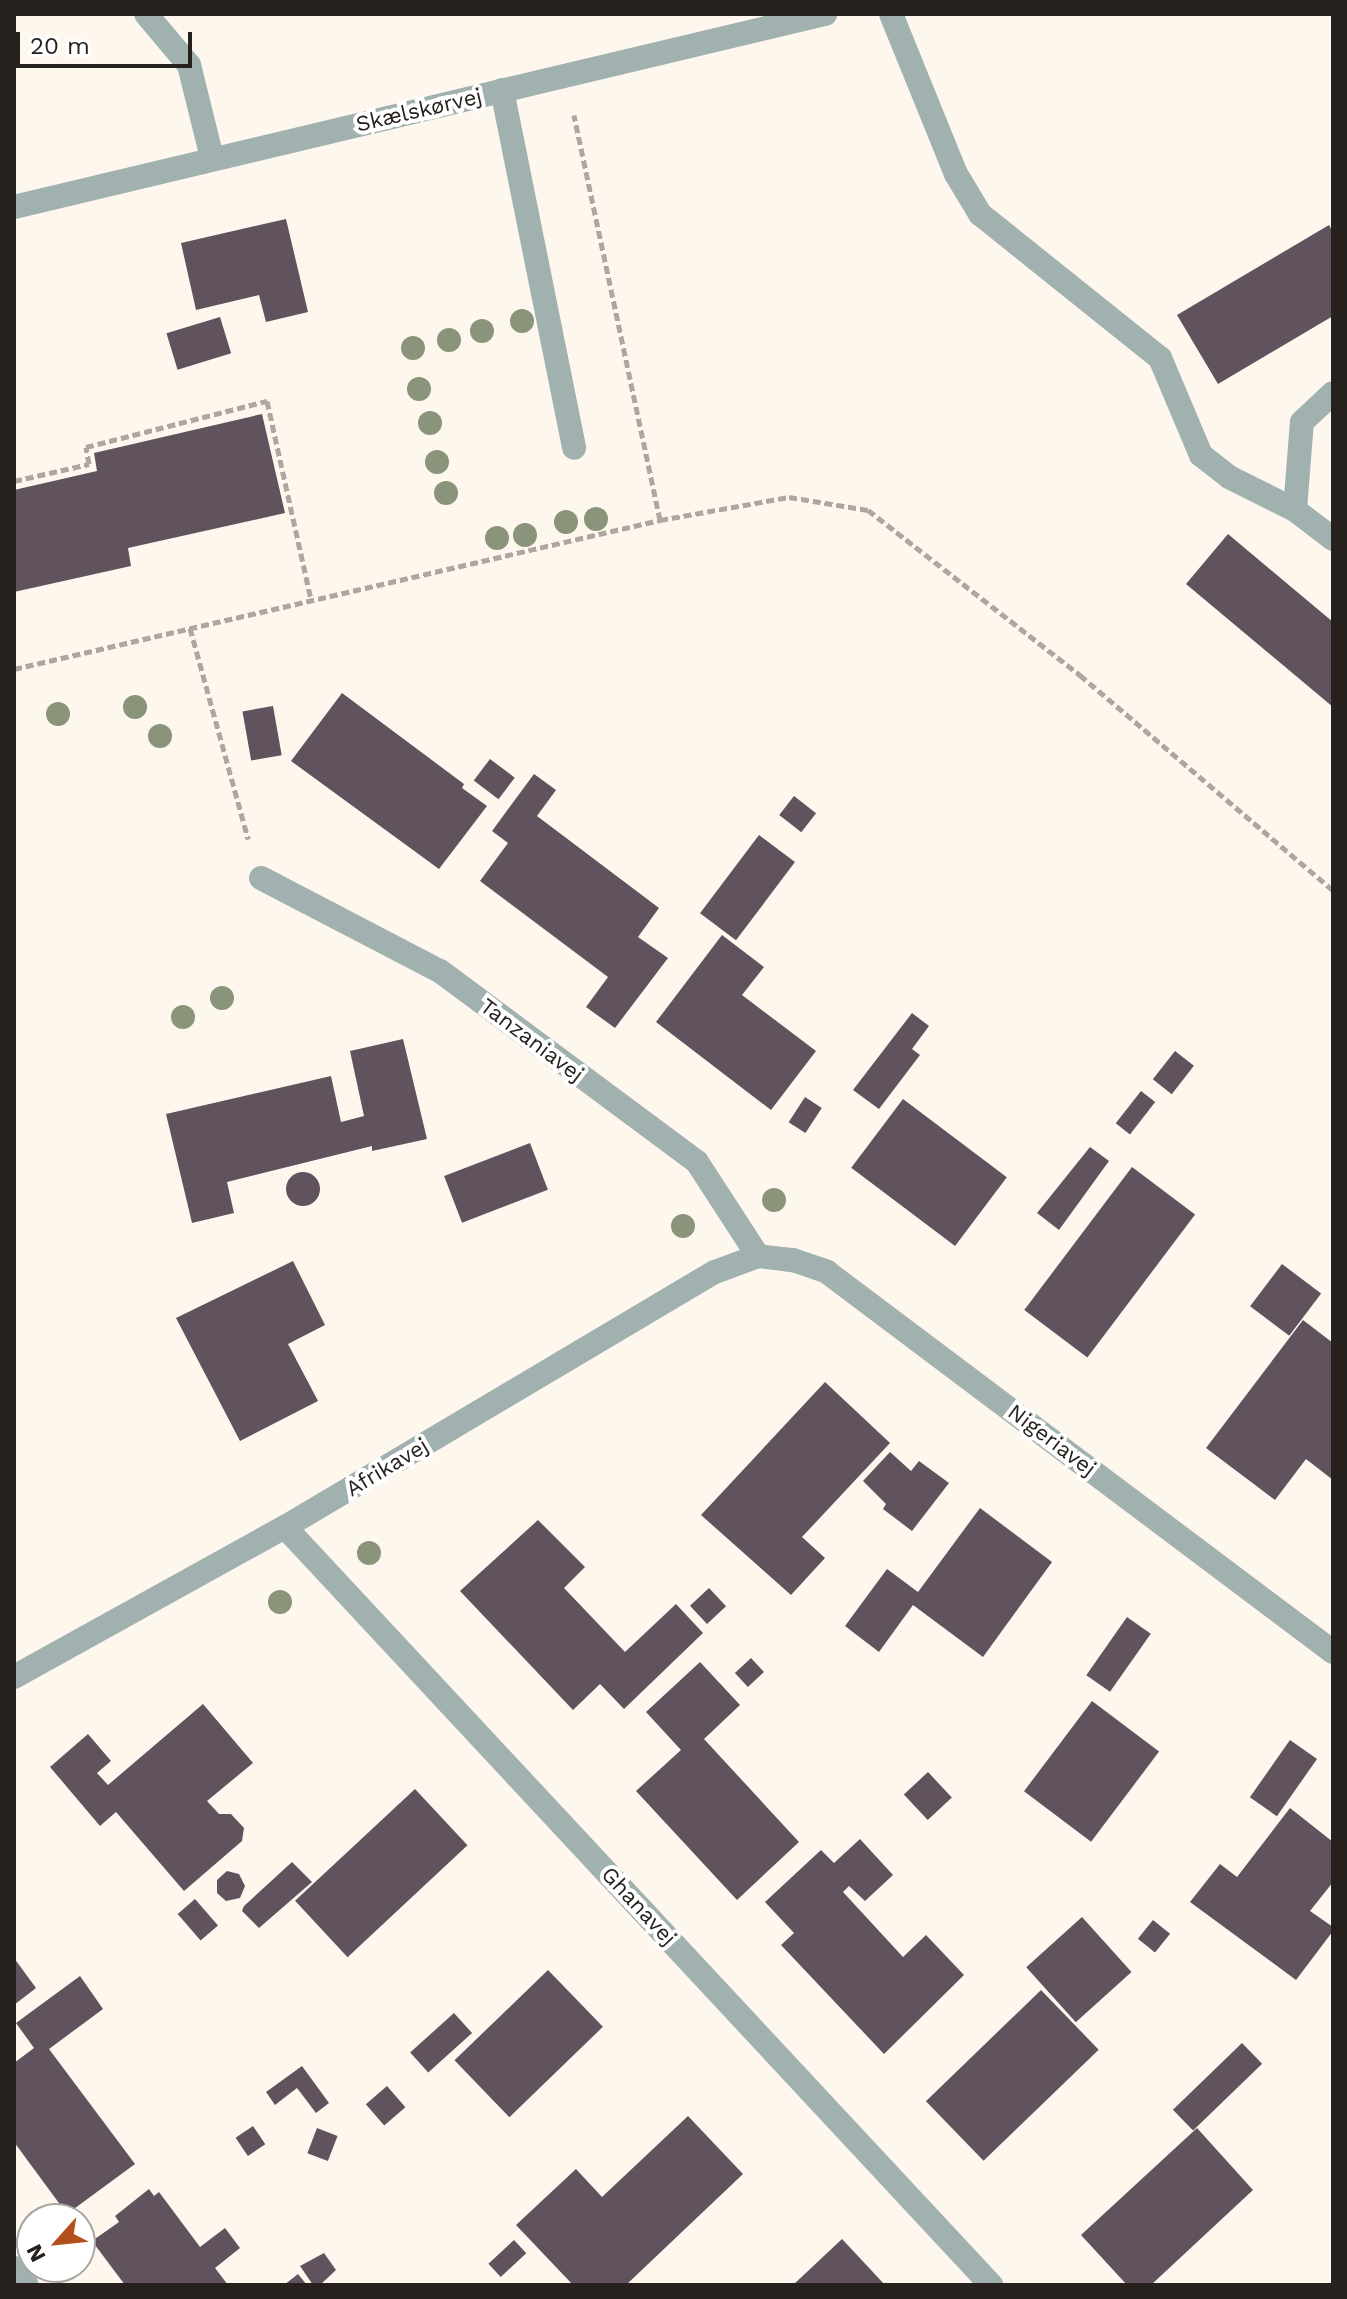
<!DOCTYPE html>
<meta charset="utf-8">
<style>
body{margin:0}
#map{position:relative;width:1347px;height:2299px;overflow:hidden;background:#fef7ee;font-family:"Work Sans",sans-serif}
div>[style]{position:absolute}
.building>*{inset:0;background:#60535e;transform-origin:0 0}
.round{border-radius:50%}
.path>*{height:5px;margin-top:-2.5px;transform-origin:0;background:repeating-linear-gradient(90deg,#ada79f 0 8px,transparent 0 12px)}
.minor>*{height:24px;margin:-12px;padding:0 12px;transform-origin:12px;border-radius:12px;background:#a1b1af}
.trees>*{width:24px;height:24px;margin:-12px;border-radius:50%;background:#8a947a}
span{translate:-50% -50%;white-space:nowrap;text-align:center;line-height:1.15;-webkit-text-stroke:8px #fff;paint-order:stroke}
.street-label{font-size:22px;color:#26211c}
.frame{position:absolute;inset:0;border:16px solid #26211c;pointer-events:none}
.north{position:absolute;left:16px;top:2203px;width:80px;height:80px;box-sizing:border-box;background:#fff;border:2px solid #a8a6a4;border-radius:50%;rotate:243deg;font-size:22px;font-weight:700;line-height:32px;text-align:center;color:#26211c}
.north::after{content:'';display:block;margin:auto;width:28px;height:36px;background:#b4501c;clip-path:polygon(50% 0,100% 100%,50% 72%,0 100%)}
.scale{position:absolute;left:16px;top:32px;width:176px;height:36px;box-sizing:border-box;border:4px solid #26211c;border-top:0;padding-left:10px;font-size:24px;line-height:28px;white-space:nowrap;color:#26211c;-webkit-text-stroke:6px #fff;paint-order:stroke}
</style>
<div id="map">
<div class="building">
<div style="clip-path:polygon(286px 219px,308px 312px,266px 322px,259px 295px,196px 310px,181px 243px)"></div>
<div style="clip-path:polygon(1329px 225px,1333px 232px,1333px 316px,1218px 384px,1177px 315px)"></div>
<div style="left:220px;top:317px;width:38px;height:56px;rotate:73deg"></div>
<div style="clip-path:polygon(262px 414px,285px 513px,128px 548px,131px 566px,14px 592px,14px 490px,97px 471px,94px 453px)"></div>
<div style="clip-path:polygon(1228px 534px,1333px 622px,1333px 707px,1186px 584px)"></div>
<div style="clip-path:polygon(342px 693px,464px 784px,462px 788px,487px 806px,439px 869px,291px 761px)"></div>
<div style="left:273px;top:706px;width:50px;height:31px;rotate:80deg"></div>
<div style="left:490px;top:759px;width:31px;height:27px;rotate:37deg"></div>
<div style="clip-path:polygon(534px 774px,556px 790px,537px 816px,659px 908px,638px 937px,668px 958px,615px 1028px,586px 1007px,608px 977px,480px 881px,508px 843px,492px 831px)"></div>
<div style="left:794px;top:796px;width:28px;height:24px;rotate:38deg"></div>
<div style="left:759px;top:835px;width:45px;height:98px;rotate:37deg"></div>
<div style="clip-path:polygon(722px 935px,764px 967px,742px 995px,816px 1051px,771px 1110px,656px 1022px)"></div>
<div style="clip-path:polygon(912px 1013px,929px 1026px,912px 1049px,920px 1055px,879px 1109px,853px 1090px)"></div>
<div style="clip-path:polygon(403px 1039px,427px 1139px,372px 1151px,372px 1146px,227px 1182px,234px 1213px,192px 1223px,166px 1114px,331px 1076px,341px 1122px,364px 1116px,350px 1051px)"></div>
<div style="left:1175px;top:1051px;width:24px;height:36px;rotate:38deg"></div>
<div style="left:1141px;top:1091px;width:18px;height:41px;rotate:38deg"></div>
<div style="left:805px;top:1097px;width:20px;height:30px;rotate:33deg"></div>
<div style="left:903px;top:1099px;width:130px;height:86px;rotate:37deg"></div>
<div style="left:530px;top:1143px;width:50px;height:92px;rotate:69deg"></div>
<div style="clip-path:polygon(1090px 1147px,1109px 1161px,1059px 1230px,1037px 1213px)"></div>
<div style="left:1132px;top:1167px;width:79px;height:179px;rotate:37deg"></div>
<div class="round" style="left:286px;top:1172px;width:34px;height:34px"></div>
<div style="clip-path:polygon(293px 1261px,325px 1325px,288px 1344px,318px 1401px,240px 1441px,176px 1318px)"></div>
<div style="left:1282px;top:1264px;width:49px;height:53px;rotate:37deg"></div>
<div style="clip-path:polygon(1303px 1320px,1333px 1343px,1333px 1480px,1306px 1459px,1275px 1500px,1206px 1448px)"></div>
<div style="clip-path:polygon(825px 1382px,890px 1443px,802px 1537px,825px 1558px,791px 1595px,701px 1515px)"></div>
<div style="clip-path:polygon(890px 1452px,911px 1471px,919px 1461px,949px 1483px,912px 1531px,883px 1509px,886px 1504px,863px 1481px)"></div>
<div style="clip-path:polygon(980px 1508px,1052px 1562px,983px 1657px,913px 1605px,879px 1652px,845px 1626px,887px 1569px,918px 1592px)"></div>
<div style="clip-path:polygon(538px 1520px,585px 1567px,564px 1588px,625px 1652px,676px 1604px,703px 1633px,624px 1709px,600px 1684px,573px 1710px,460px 1591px)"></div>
<div style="left:709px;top:1588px;width:25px;height:26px;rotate:47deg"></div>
<div style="left:1127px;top:1617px;width:29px;height:71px;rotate:35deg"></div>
<div style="left:751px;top:1658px;width:19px;height:22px;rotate:47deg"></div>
<div style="clip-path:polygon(700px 1662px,740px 1705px,704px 1739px,799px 1842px,737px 1900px,636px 1791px,681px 1750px,646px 1712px)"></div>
<div style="left:1092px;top:1701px;width:84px;height:113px;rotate:37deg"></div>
<div style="clip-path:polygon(203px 1704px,253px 1763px,207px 1801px,219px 1814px,231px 1814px,244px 1828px,242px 1841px,184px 1891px,116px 1812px,100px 1826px,50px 1767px,88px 1734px,111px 1761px,97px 1773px,108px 1785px)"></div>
<div style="left:1290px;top:1740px;width:33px;height:70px;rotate:35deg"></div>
<div style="left:928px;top:1772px;width:35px;height:33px;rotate:47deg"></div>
<div style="left:415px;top:1789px;width:77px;height:164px;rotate:47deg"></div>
<div style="clip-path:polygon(1290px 1808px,1333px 1842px,1333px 1882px,1310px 1911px,1333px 1927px,1333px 1931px,1296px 1980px,1190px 1902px,1220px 1864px,1237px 1877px)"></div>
<div style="clip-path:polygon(860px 1839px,893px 1875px,865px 1901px,849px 1886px,843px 1892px,903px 1957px,926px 1935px,964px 1975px,884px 2054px,781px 1945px,794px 1933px,765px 1902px,821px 1850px,834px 1863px)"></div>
<div style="clip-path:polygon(292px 1862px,312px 1882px,259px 1928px,242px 1911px,244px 1906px)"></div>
<div style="clip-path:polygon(227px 1871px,239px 1874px,245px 1886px,240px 1898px,226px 1901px,217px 1893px,217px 1880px)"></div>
<div style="left:195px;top:1899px;width:35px;height:23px;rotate:49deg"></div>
<div style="left:1082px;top:1917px;width:74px;height:75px;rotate:48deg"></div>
<div style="left:1153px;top:1920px;width:22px;height:24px;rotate:39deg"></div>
<div style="clip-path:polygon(14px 1958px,36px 1988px,14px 2005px)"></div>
<div style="left:548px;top:1970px;width:79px;height:130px;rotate:46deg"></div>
<div style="clip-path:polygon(80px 1976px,103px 2009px,49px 2049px,135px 2164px,67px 2214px,14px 2142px,14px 2063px,34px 2048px,16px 2023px)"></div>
<div style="left:1041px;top:1990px;width:83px;height:160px;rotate:46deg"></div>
<div style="left:454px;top:2013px;width:27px;height:59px;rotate:48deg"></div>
<div style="left:1242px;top:2043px;width:29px;height:96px;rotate:46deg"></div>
<div style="clip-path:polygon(302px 2066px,329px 2103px,316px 2113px,297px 2088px,275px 2105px,266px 2092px)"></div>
<div style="left:387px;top:2086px;width:28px;height:28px;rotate:49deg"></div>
<div style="clip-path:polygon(688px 2116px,743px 2174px,626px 2285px,573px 2285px,516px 2225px,576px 2169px,602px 2197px)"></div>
<div style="left:253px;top:2126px;width:22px;height:21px;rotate:56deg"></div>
<div style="left:317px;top:2128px;width:22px;height:27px;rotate:21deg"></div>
<div style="clip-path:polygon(1197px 2128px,1253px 2190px,1151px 2285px,1127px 2285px,1081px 2235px)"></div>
<div style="clip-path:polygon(149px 2189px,154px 2196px,159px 2192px,200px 2247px,225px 2228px,240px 2248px,215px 2268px,228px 2285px,125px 2285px,92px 2241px,119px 2222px,115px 2216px)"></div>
<div style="clip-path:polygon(842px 2239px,885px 2285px,793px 2285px)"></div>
<div style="left:514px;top:2240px;width:18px;height:35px;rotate:47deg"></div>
<div style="clip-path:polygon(324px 2253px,336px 2270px,320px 2285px,313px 2285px,300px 2266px)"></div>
<div style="clip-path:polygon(298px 2274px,307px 2285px,284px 2285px)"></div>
</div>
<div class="path">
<div style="left:14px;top:481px;width:77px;rotate:-12.8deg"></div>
<div style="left:89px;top:464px;width:17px;rotate:-100deg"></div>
<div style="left:86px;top:447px;width:187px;rotate:-14.3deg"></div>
<div style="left:267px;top:401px;width:204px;rotate:77.5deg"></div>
<div style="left:660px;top:520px;width:131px;rotate:-10.1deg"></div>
<div style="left:789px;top:497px;width:80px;rotate:9.3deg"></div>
<div style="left:868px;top:510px;width:269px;rotate:37.9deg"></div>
<div style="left:1080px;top:675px;width:332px;rotate:40.4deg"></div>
<div style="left:190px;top:628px;width:219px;rotate:74.6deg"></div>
<div style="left:14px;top:669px;width:663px;rotate:-12.99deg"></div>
<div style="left:660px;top:520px;width:414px;rotate:-102deg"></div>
</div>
<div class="minor">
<div style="left:146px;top:14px;width:67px;rotate:49.9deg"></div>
<div style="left:189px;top:65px;width:96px;rotate:76.1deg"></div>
<div style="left:891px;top:14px;width:173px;rotate:67.9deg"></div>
<div style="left:956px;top:174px;width:47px;rotate:59deg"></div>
<div style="left:980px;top:214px;width:231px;rotate:38.7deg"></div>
<div style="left:1160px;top:358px;width:105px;rotate:67.1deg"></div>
<div style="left:1201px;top:455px;width:36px;rotate:38deg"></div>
<div style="left:1229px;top:477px;width:74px;rotate:26.6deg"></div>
<div style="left:1295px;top:510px;width:48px;rotate:37.3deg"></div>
<div style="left:502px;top:90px;width:365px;rotate:78.6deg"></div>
<div style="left:14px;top:207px;width:834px;rotate:-13.39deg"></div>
<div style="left:1295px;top:510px;width:88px;rotate:-85.5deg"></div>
<div style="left:1302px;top:422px;width:42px;rotate:-43.1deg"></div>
<div style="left:261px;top:878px;width:202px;rotate:27.5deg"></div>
<div style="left:440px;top:971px;width:320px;rotate:36.6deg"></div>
<div style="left:697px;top:1162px;width:112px;rotate:57deg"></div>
<div style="left:285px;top:1527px;width:1036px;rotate:47.03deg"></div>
<div style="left:14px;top:1677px;width:310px;rotate:-29deg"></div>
<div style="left:285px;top:1527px;width:500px;rotate:-30.7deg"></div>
<div style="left:715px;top:1272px;width:46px;rotate:-20.4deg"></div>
<div style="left:758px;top:1256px;width:35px;rotate:7deg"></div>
<div style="left:793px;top:1260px;width:36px;rotate:19deg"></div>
<div style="left:827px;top:1272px;width:633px;rotate:36.91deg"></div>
<div style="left:14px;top:2268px;width:21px;rotate:53deg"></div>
</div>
<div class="trees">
<div style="left:522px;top:321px"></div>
<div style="left:482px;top:331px"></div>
<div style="left:449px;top:340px"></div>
<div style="left:413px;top:348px"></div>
<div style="left:419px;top:389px"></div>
<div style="left:430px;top:423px"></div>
<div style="left:437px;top:462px"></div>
<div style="left:446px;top:493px"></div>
<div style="left:596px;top:519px"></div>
<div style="left:566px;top:522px"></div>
<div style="left:525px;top:535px"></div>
<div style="left:497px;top:538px"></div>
<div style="left:135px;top:707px"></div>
<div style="left:58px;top:714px"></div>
<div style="left:160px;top:736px"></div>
<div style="left:222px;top:998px"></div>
<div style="left:183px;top:1017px"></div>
<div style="left:774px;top:1200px"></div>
<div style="left:683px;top:1226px"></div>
<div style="left:369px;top:1553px"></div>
<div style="left:280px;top:1602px"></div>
</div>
<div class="street-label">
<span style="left:419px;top:110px;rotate:-13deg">Skælskørvej</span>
<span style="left:532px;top:1040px;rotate:37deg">Tanzaniavej</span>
<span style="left:1052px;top:1440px;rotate:37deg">Nigeriavej</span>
<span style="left:387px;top:1467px;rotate:-31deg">Afrikavej</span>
<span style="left:639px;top:1906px;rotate:47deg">Ghanavej</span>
</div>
<div class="frame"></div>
<div class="north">N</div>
<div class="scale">20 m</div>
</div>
